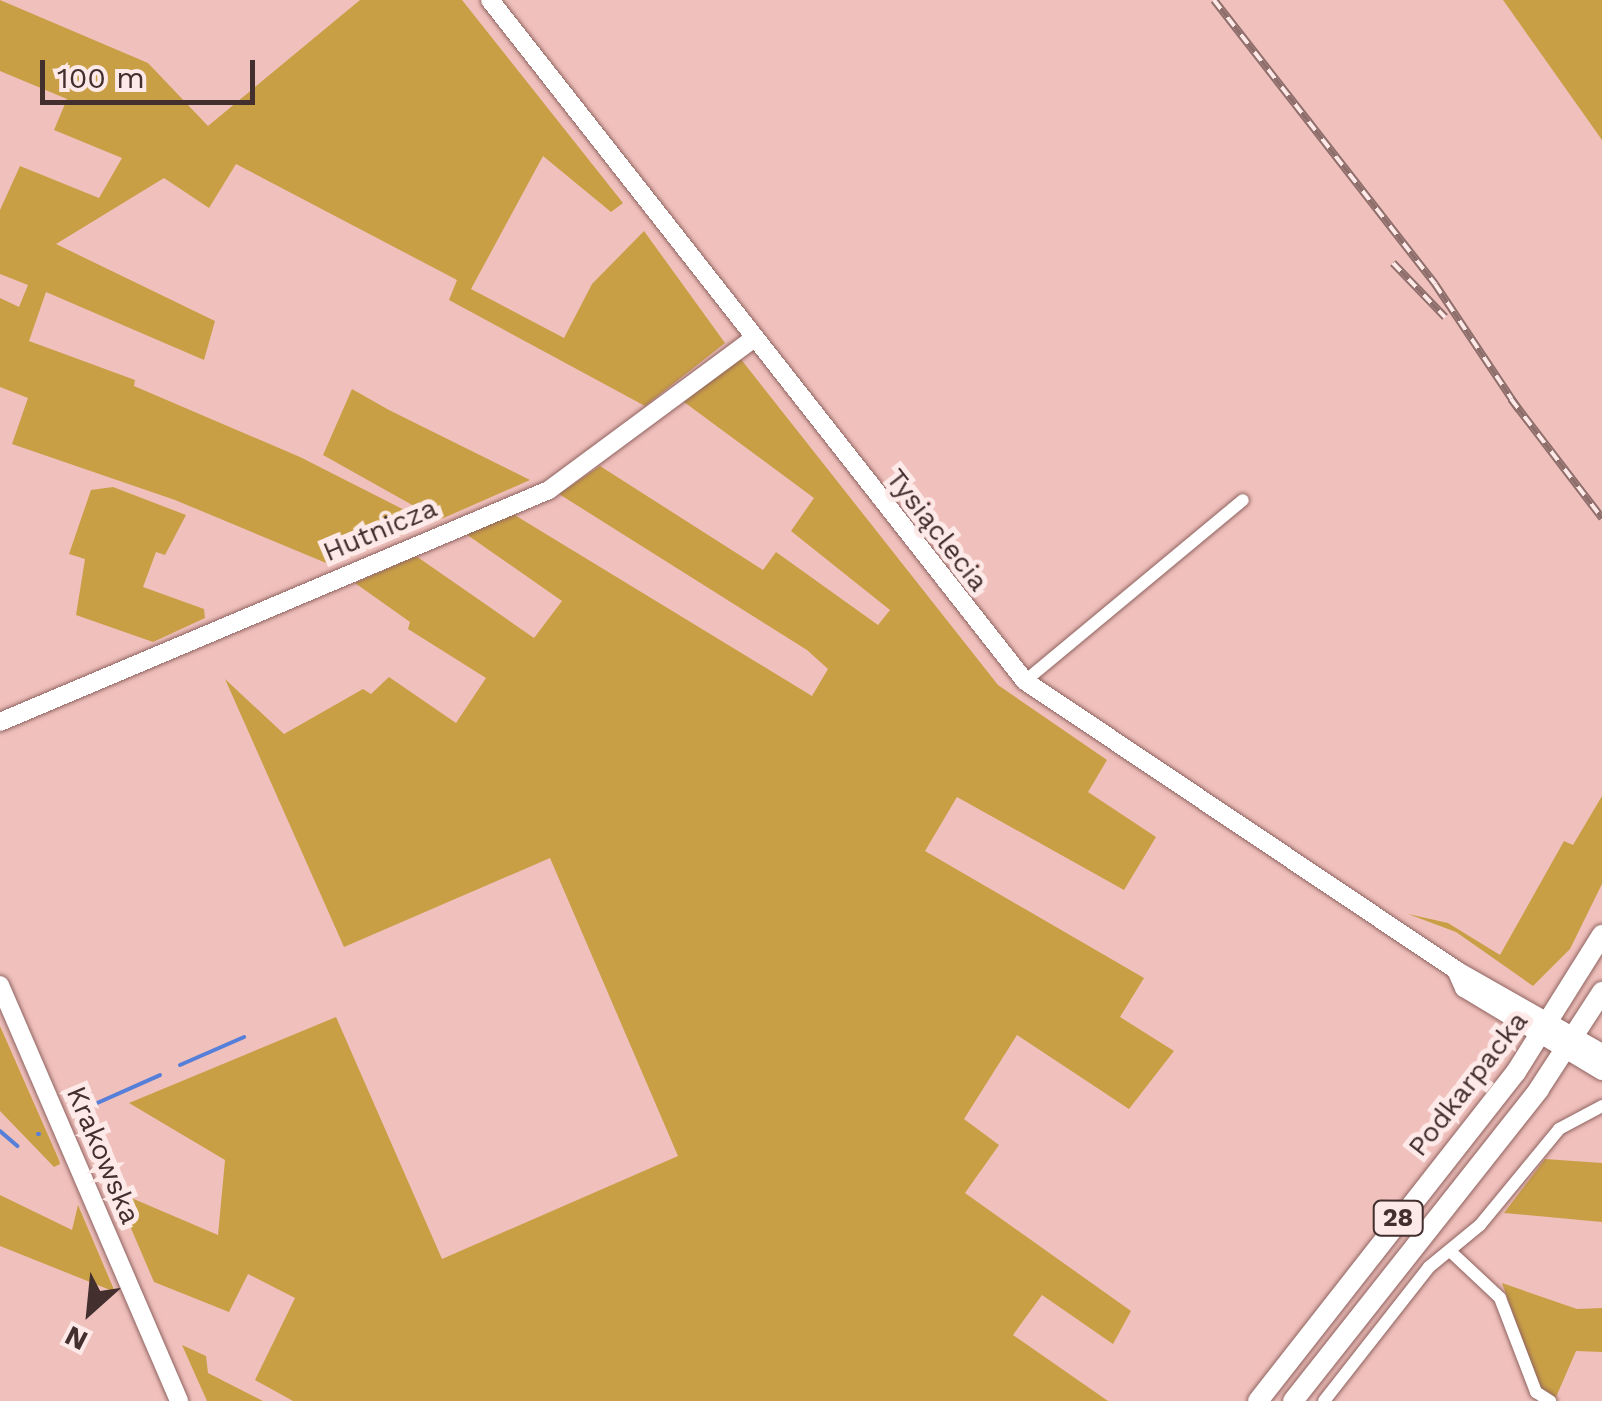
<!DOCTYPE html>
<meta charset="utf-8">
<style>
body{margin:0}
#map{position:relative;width:1602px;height:1401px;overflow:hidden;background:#f0c0bc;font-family:"Work Sans",sans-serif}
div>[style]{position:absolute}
.green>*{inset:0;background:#c99f46}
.stream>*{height:4px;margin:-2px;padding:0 2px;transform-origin:2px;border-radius:2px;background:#557fd9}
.roads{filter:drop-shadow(0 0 2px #8e6360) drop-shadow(0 0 2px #8e6360)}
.street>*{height:12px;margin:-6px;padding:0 6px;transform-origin:6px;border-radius:6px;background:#fff}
.secondary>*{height:18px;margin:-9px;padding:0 9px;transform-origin:9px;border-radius:9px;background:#fff}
.primary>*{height:20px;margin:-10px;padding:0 10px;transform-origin:10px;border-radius:10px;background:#fff}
.rail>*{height:8px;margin-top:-4px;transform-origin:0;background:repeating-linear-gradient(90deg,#fde9e7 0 11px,#8f6f6c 0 22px);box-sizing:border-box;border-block:2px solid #8f6f6c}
span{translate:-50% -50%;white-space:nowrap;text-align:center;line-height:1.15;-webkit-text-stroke:10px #fde9e7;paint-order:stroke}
.shield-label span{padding:2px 8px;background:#fde9e7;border:2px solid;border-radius:8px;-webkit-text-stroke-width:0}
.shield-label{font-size:25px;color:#422f2e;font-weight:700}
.street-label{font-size:28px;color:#422f2e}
.north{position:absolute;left:40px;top:1261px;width:100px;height:100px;-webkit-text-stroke:8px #fde9e7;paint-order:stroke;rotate:207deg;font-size:28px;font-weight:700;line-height:40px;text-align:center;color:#422f2e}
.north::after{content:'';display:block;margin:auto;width:35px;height:45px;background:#422f2e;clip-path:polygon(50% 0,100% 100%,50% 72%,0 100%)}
.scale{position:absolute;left:40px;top:60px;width:215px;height:45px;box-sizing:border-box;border:5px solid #422f2e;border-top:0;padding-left:12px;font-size:30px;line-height:35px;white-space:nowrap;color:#422f2e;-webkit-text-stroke:8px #fde9e7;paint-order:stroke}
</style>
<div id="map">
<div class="green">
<div style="clip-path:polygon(0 0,148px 63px,208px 126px,360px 0,462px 0,623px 203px,611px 212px,543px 156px,471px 289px,564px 338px,592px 284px,644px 231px,725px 343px,645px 406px,449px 300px,457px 280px,236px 164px,209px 208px,164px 178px,56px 244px,215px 321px,204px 360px,46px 292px,29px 341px,135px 380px,134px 386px,300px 457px,430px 523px,331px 565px,175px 500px,12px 444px,28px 398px,0 387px,0 298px,19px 307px,28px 285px,0 274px,0 210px,20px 166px,99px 198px,122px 158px,54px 130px,67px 99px,0 71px)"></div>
<div style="clip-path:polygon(1503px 0,1602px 0,1602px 140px)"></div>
<div style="clip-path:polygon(740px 358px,998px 685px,1107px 760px,1088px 792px,1156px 837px,1124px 890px,957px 797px,925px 851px,1144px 978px,1120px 1017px,1174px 1051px,1129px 1109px,1017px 1035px,964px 1119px,999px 1145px,965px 1193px,1131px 1311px,1113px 1344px,1042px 1295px,1013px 1335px,1108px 1401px,293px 1401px,255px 1380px,295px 1298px,248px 1274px,229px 1312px,154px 1282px,115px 1191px,218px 1235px,225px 1160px,129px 1103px,336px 1017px,442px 1259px,678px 1156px,550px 858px,344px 947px,225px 679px,284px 734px,363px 689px,371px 694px,389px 677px,456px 723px,486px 678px,408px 629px,410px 622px,355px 583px,416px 556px,534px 638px,562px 601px,466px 534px,513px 514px,812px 696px,828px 669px,807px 650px,559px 494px,600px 466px,763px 570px,776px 552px,878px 625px,890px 610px,791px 531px,814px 498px,684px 402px)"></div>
<div style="clip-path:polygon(352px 389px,389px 410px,530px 480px,439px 520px,323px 455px)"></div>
<div style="clip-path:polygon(113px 487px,186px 515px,165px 555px,156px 552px,143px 587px,204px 609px,205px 618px,153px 642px,76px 615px,85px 559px,69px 554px,91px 490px)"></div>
<div style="clip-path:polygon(1602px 796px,1602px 884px,1570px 949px,1533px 986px,1456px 932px,1408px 914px,1448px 923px,1500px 955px,1564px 841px,1573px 845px)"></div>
<div style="clip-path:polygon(0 1026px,59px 1160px,60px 1164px,54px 1167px,0 1111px)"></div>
<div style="clip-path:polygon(1545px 1159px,1602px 1163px,1602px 1222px,1504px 1213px)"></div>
<div style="clip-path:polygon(0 1195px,72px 1230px,78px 1205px,115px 1292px,0 1246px)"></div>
<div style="clip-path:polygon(1502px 1283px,1577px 1309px,1602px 1308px,1602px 1352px,1576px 1351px,1556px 1397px,1563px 1401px,1540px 1389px)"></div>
<div style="clip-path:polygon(182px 1345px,206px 1356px,208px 1373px,263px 1401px,207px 1401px)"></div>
</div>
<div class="stream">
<div style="left:180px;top:1065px;width:70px;rotate:-23.6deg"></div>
<div style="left:86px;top:1108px;width:81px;rotate:-24deg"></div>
<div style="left:0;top:1131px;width:23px;rotate:41deg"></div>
<div style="left:38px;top:1134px;width:1px"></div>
</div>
<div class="roads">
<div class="street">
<div style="left:1025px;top:681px;width:283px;rotate:-39.7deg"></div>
<div style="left:1450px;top:1251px;width:69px;rotate:43.2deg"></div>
<div style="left:1500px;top:1298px;width:101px;rotate:69deg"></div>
<div style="left:1536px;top:1392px;width:17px;rotate:33deg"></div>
<div style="left:1324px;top:1401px;width:170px;rotate:-51.9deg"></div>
<div style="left:1429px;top:1267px;width:66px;rotate:-39.5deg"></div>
<div style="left:1480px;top:1225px;width:124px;rotate:-50.5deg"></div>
<div style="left:1559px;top:1129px;width:49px;rotate:-28.1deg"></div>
</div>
<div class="secondary">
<div style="left:490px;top:0;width:866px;rotate:51.85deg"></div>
<div style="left:1025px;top:681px;width:519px;rotate:33.84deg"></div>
<div style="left:1456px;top:970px;width:168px;rotate:29.6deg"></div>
<div style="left:0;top:722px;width:596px;rotate:-22.91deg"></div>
<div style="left:549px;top:490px;width:254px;rotate:-36.5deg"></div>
<div style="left:1456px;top:970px;width:20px;rotate:66deg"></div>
<div style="left:1464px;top:988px;width:161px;rotate:31deg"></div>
<div style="left:0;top:985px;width:453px;rotate:66.7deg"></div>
</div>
<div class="primary">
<div style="left:1258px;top:1401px;width:418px;rotate:-51.9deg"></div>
<div style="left:1516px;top:1072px;width:162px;rotate:-57.9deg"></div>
<div style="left:1293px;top:1401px;width:397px;rotate:-51.7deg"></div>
<div style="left:1539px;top:1089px;width:116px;rotate:-57deg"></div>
</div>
</div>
<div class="rail">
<div style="left:1214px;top:0;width:360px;rotate:52.1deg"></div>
<div style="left:1435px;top:284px;width:151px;rotate:56.3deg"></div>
<div style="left:1393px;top:263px;width:75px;rotate:46.1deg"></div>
<div style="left:1511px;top:399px;width:150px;rotate:52.6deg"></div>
</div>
<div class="shield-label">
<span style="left:1398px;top:1218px">28</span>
</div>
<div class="street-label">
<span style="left:380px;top:530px;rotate:-23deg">Hutnicza</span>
<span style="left:937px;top:530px;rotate:52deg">Tysiąclecia</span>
<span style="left:1468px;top:1084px;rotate:-52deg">Podkarpacka</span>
<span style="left:103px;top:1155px;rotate:67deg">Krakowska</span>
</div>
<div class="north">N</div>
<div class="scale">100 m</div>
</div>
